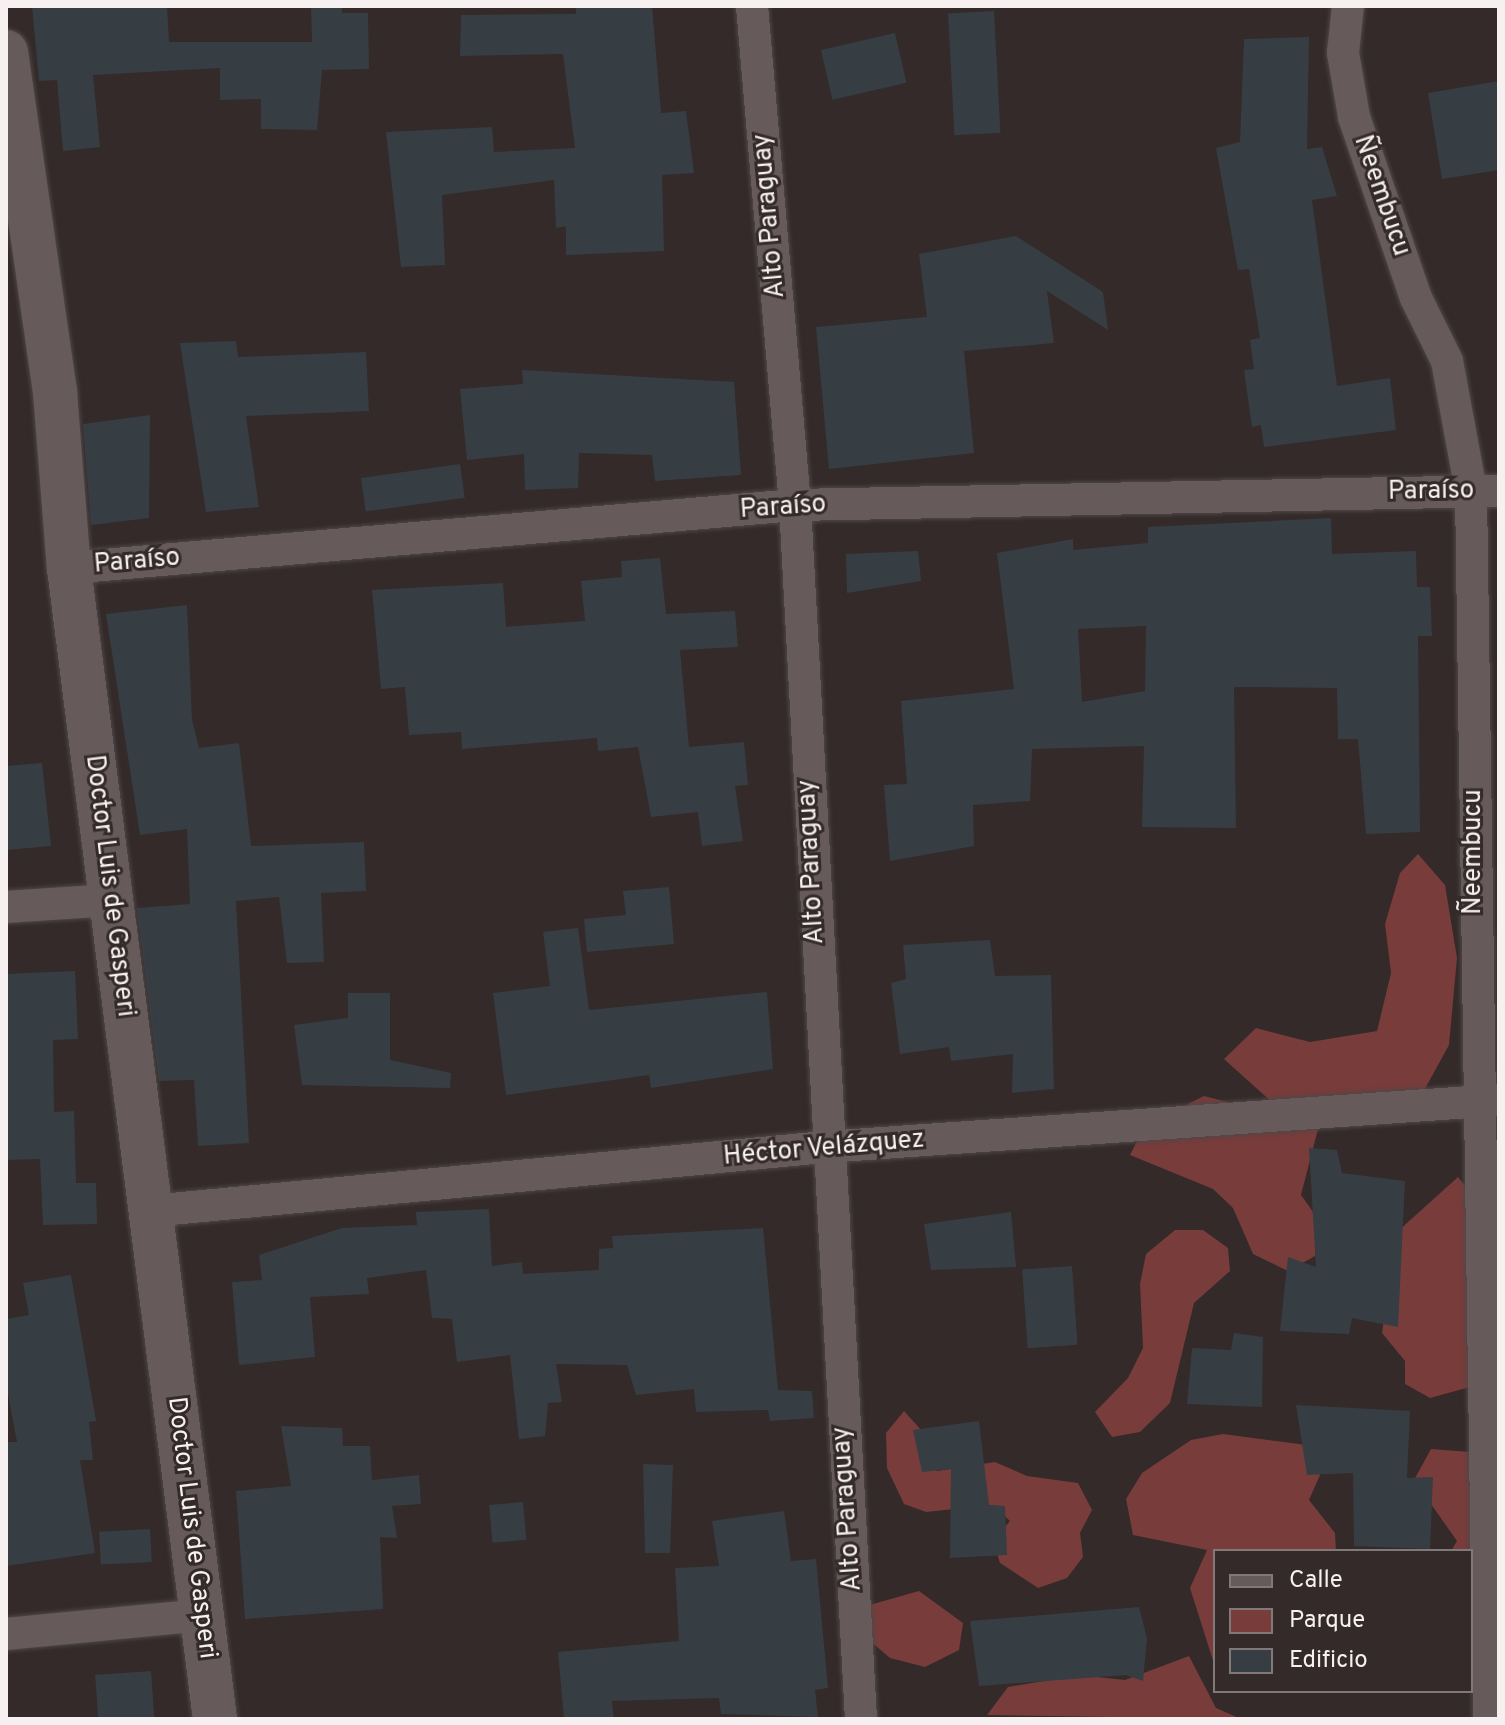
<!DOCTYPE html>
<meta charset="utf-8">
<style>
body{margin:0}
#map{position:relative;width:1505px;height:1725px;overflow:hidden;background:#332a29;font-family:Overpass,sans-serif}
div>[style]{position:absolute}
.green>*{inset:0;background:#783c3b}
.building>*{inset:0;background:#363e43;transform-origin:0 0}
.roads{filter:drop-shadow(0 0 2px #4f4747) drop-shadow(0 0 2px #4f4747)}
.street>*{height:32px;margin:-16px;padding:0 16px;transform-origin:16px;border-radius:16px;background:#665b5a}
.secondary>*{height:44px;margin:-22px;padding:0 22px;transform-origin:22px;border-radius:22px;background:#665b5a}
span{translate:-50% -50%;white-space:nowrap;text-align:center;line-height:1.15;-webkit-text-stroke:6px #332a29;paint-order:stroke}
.street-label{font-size:26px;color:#f7f0f0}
.frame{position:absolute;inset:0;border:8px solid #f7f0f0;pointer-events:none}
.legend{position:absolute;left:1213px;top:1549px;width:260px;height:144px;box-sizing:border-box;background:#332a29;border:2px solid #817979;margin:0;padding:10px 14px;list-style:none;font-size:24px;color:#f7f0f0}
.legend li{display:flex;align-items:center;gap:16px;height:40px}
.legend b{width:40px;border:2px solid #817979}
</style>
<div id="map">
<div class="green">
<div style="clip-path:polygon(1418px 854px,1445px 885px,1457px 958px,1449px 1045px,1415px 1107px,1274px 1104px,1224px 1059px,1256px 1028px,1310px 1042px,1377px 1031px,1391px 973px,1385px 924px,1400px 873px)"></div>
<div style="clip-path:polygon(1204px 1096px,1319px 1125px,1301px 1195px,1318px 1219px,1315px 1256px,1288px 1271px,1253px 1254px,1233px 1208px,1213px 1189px,1130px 1155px,1145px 1125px)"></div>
<div style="clip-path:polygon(1458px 1177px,1499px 1228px,1499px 1379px,1430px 1398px,1405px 1384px,1405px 1361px,1382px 1333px,1397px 1232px)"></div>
<div style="clip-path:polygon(1175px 1230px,1203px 1230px,1228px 1248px,1230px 1271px,1194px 1303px,1170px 1403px,1140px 1432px,1112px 1437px,1095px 1412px,1128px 1378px,1143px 1348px,1140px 1284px,1146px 1254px)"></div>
<div style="clip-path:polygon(904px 1411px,923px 1432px,919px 1456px,937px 1471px,995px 1462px,1027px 1476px,1078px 1483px,1092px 1510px,1080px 1533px,1083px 1557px,1067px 1578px,1038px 1588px,1000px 1563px,993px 1541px,1010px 1521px,993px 1505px,926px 1512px,904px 1504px,887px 1468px,886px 1433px)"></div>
<div style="clip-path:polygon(1223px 1434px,1307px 1445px,1320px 1475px,1309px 1500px,1335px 1533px,1336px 1551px,1215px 1551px,1215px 1667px,1190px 1588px,1207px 1550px,1133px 1535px,1126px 1499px,1142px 1473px,1191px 1440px)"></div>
<div style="clip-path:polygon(1431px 1449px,1471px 1452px,1499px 1645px,1471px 1648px,1471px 1551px,1451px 1551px,1457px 1541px,1414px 1480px)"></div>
<div style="clip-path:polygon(919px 1591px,963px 1623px,959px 1650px,925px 1667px,890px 1658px,863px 1635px,866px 1606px)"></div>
<div style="clip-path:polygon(1189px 1656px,1216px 1708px,1241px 1719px,987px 1715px,1008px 1687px,1078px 1675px,1125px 1680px)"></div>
</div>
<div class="building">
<div style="clip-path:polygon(32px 6px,167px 6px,169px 42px,312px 42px,311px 6px,342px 6px,342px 13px,368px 13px,369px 69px,322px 70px,317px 130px,261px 129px,261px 99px,220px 100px,220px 68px,93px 75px,100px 147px,63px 151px,57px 80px,39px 81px)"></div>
<div style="clip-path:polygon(576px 6px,652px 6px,661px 113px,686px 111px,694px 173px,662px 175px,664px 251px,566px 255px,566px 226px,556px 228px,554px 180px,442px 195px,445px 265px,401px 267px,386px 132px,492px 127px,494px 152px,575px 148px,563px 54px,460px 56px,461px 15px,576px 14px)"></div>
<div style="left:994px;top:11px;width:122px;height:46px;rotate:87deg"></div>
<div style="left:895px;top:33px;width:51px;height:76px;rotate:77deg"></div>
<div style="clip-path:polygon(1309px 37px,1307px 149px,1322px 147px,1337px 196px,1312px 200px,1337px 386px,1390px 378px,1396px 430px,1264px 447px,1261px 425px,1252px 427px,1244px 370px,1254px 369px,1250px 340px,1260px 338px,1249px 269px,1238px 270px,1216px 148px,1240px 142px,1244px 39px)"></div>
<div style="clip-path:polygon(1499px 81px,1499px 170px,1442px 179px,1428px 93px)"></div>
<div style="clip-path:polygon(1016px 236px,1103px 292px,1108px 330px,1047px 291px,1054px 343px,964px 351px,974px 453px,829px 469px,816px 327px,927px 317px,919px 254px)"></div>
<div style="clip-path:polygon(236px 341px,238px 357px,366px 352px,369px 411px,246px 416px,259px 507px,206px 512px,180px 343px)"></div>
<div style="clip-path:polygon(522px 370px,734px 382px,741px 475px,655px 481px,652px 455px,579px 453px,578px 488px,525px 490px,524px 454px,467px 460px,460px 389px,523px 384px)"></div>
<div style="clip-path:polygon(150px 415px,149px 518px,91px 525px,83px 424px)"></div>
<div style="left:460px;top:464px;width:34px;height:100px;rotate:82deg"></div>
<div style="clip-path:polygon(evenodd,1331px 518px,1332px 554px,1416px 551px,1417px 587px,1430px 587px,1432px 636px,1418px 636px,1420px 832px,1366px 834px,1358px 739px,1338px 739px,1337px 688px,1234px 687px,1236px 828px,1142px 827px,1144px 746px,1032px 749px,1030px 801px,973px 805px,974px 846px,890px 861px,884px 785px,907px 784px,901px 701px,1014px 689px,997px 553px,1073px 539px,1073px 550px,1148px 543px,1148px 527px,1331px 518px,1146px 626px,1145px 691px,1082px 702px,1078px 629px,1146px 626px)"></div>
<div style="clip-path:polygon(918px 551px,921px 581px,847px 593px,846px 554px)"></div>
<div style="clip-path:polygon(660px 558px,666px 614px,735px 611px,738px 647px,680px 650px,689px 747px,744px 742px,748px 785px,735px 786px,743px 841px,702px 846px,698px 812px,651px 817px,638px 747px,598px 751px,597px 738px,462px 749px,461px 732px,409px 735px,405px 687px,381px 689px,372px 590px,503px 583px,506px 627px,585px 621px,581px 581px,622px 577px,621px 561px)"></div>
<div style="clip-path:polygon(187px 605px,192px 720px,199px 748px,239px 743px,251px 846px,364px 842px,366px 891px,321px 893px,324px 962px,287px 963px,279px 897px,236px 901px,249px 1143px,198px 1146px,194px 1080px,159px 1081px,137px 908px,190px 904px,187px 829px,140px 835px,106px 614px)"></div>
<div style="clip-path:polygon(42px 763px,51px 846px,6px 850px,6px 766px)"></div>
<div style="clip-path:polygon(669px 887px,674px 944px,587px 952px,584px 919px,626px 915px,623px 891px)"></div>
<div style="clip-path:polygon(578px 928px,589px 1010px,767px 992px,773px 1069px,651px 1088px,649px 1075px,506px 1095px,493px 993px,550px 986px,543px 932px)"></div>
<div style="clip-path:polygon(990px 940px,995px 976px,1051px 975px,1054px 1089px,1012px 1093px,1013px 1054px,951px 1061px,949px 1047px,900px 1054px,891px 983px,906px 979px,903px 945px)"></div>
<div style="clip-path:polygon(75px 971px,78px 1039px,53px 1040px,54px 1112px,74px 1111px,76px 1183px,96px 1183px,97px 1224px,43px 1225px,40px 1159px,6px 1160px,6px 974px)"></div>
<div style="clip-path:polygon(348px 993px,390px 993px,390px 1060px,451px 1073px,450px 1088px,302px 1085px,294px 1025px,348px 1018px)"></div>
<div style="clip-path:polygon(1309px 1148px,1337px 1150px,1342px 1173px,1405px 1181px,1398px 1327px,1352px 1318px,1349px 1334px,1280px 1331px,1288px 1257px,1316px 1267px)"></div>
<div style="clip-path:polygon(489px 1209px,492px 1266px,522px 1262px,523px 1274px,599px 1270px,599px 1249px,613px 1248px,612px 1236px,763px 1228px,778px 1390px,812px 1391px,814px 1418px,770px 1421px,768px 1410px,696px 1412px,694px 1389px,636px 1395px,627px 1365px,556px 1364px,562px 1402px,548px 1403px,545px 1436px,519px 1439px,510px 1355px,457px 1362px,452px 1319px,432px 1318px,426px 1270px,367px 1278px,369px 1294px,310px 1297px,315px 1357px,239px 1365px,232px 1282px,262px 1280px,259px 1255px,342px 1228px,417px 1225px,416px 1212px)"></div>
<div style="clip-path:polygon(1011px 1212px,1016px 1267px,931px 1270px,924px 1224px)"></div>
<div style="left:1072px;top:1266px;width:79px;height:50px;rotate:86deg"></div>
<div style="clip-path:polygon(71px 1275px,96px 1421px,89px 1422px,93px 1460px,80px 1460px,95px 1553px,6px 1566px,6px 1442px,17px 1442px,6px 1384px,6px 1319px,29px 1315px,23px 1283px)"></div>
<div style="clip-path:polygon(1234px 1333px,1263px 1337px,1262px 1407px,1187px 1404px,1192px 1348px,1231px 1350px)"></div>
<div style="clip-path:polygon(1296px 1405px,1410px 1411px,1407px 1478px,1433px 1477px,1430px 1549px,1354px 1546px,1353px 1473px,1307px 1475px)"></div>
<div style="clip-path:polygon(979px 1421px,989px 1505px,1005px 1506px,1007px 1555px,950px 1558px,951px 1469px,922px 1472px,913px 1430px)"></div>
<div style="clip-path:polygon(281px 1426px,342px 1428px,343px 1446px,370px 1446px,372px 1480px,419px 1475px,421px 1504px,392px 1506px,397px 1538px,380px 1537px,383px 1609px,245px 1619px,236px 1491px,291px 1486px)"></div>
<div style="clip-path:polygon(643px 1464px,673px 1465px,670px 1553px,645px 1553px)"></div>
<div style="left:523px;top:1502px;width:38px;height:34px;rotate:85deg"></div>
<div style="clip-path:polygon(784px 1511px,791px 1561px,816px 1559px,828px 1688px,815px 1690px,818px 1717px,721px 1714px,719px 1698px,612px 1701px,614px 1719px,564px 1719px,558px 1652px,679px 1641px,675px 1568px,719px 1566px,712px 1521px)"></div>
<div style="left:150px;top:1529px;width:33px;height:51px;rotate:87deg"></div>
<div style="clip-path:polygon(1139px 1607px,1147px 1638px,1143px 1681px,1126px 1675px,979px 1686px,970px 1621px)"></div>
<div style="left:151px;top:1671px;width:48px;height:56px;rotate:86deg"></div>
</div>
<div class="roads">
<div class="street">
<div style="left:752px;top:6px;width:501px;rotate:85.07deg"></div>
<div style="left:795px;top:505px;width:1216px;rotate:86.89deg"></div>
<div style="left:1348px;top:6px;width:47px;rotate:96.1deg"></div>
<div style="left:1343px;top:53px;width:65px;rotate:80.2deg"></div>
<div style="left:1354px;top:117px;width:191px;rotate:71.1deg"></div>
<div style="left:1416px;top:298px;width:70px;rotate:63.8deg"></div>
<div style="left:1447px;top:361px;width:132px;rotate:79.5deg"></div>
<div style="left:1471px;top:491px;width:1228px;rotate:89.16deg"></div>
<div style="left:69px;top:568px;width:729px;rotate:-4.96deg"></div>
<div style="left:795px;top:505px;width:704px;rotate:-1.14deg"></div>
<div style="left:6px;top:907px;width:105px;rotate:-3.8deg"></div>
<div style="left:150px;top:1211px;width:678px;rotate:-5.42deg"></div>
<div style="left:825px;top:1147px;width:676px;rotate:-3.99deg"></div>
<div style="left:6px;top:1634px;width:198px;rotate:-5.5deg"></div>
</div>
<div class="secondary">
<div style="left:6px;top:52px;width:344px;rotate:81.8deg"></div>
<div style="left:55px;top:392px;width:177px;rotate:85.5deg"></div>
<div style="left:69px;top:568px;width:1160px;rotate:82.77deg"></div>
</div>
</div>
<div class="street-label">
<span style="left:1381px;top:196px;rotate:71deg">Ñeembucu</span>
<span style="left:770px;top:216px;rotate:-95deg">Alto Paraguay</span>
<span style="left:1431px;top:492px;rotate:-1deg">Paraíso</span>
<span style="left:783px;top:508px;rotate:-4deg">Paraíso</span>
<span style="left:137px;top:562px;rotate:-5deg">Paraíso</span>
<span style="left:1474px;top:852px;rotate:-90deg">Ñeembucu</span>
<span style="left:812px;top:862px;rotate:-93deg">Alto Paraguay</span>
<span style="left:109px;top:886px;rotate:83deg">Doctor Luis de Gasperi</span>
<span style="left:824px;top:1149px;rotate:-5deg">Héctor Velázquez</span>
<span style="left:848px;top:1509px;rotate:-94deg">Alto Paraguay</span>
<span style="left:191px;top:1528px;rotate:83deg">Doctor Luis de Gasperi</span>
</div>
<div class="frame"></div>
<ul class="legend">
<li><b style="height:10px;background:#665b5a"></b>Calle</li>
<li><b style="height:22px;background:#783c3b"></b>Parque</li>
<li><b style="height:22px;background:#363e43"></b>Edificio</li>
</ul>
</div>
